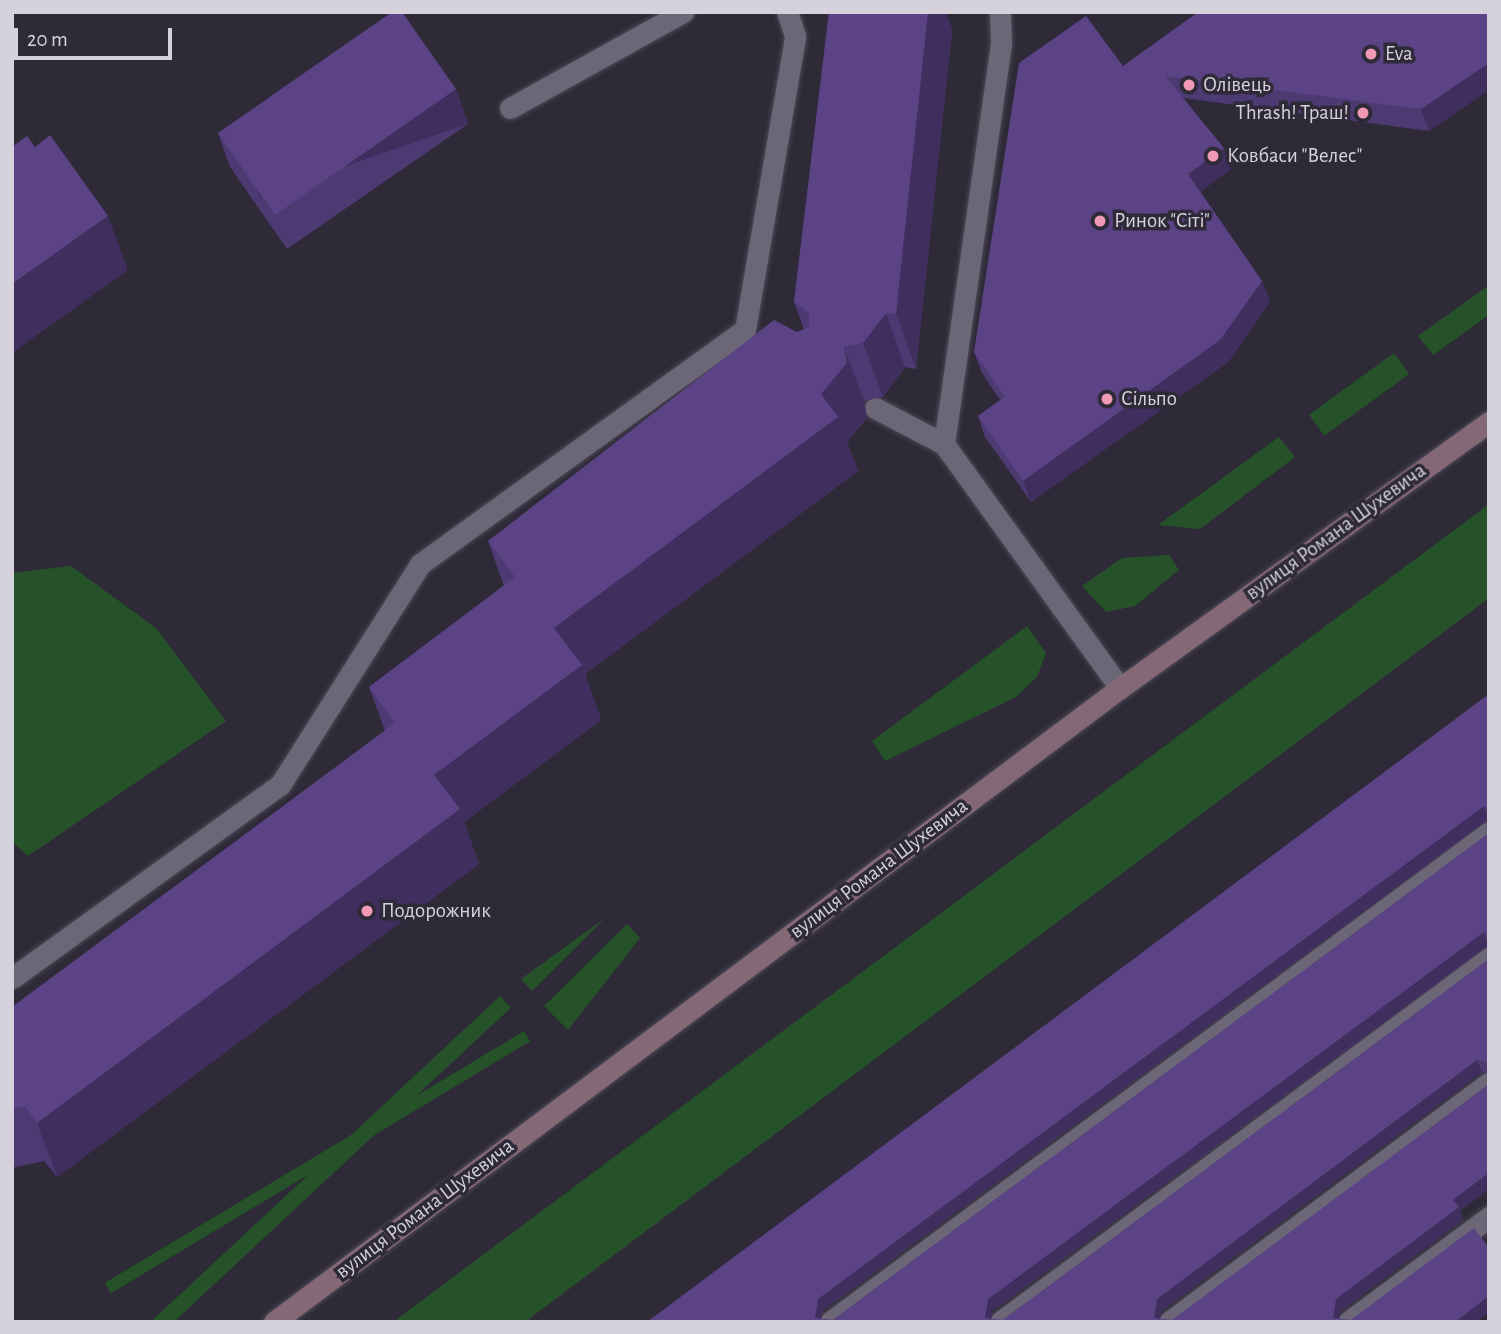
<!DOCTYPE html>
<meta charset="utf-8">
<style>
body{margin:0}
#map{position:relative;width:1501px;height:1334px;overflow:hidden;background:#2e2a38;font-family:"Alegreya Sans",sans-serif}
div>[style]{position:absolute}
.green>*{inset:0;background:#255228;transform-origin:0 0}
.roads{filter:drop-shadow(0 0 2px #4c4855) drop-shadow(0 0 2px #4c4855)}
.lane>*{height:21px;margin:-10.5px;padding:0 10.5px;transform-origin:10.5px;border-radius:10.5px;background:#6b6777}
.secondary>*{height:21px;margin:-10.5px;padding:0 10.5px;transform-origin:10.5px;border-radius:10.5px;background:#846876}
.wall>*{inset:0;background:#4e3a73}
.shaded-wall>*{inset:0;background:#402f5e;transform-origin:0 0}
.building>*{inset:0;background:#5b4386}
.dots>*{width:19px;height:19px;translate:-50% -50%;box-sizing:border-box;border:4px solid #2e2a38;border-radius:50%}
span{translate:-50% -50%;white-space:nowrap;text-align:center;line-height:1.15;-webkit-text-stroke:7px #2e2a38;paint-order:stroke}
.poi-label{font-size:21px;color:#d5d2dc}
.left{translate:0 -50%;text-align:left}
.right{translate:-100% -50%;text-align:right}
.street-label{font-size:21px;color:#d5d2dc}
.frame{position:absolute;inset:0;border:14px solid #d5d2dc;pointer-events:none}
.scale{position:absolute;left:14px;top:28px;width:158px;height:32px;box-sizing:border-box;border:4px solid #d5d2dc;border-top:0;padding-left:9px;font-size:21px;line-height:24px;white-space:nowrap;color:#d5d2dc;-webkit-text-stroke:5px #2e2a38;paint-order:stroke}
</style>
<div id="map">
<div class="green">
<div style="clip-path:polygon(1489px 285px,1489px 315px,1433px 355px,1418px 336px)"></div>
<div style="left:1394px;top:353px;width:26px;height:105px;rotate:54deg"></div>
<div style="clip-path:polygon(1279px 437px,1295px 457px,1200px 529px,1158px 525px)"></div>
<div style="clip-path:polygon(1489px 504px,1489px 598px,525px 1322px,393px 1322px)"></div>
<div style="clip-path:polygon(1169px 555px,1179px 570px,1135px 606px,1106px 612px,1082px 586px,1122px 558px)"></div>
<div style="clip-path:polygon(71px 566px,156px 628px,226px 721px,28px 856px,12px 842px,12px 573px)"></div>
<div style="clip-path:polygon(1027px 626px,1046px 653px,1037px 677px,1016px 697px,885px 761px,872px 741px)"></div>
<div style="clip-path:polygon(605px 918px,532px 991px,521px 979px)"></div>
<div style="clip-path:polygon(627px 924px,640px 938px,568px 1030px,544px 1006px)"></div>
<div style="left:500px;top:996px;width:16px;height:535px;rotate:47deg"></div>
<div style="left:524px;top:1031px;width:12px;height:489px;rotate:59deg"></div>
</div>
<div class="roads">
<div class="lane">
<div style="left:510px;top:108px;width:198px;rotate:-29deg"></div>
<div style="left:875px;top:408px;width:78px;rotate:27.6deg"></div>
<div style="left:944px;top:444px;width:301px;rotate:54.2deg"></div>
<div style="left:944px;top:444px;width:405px;rotate:-81.9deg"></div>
<div style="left:1001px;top:43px;width:31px;rotate:-92deg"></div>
<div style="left:12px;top:978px;width:330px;rotate:-35.8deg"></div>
<div style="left:280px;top:785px;width:262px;rotate:-57.6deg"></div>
<div style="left:420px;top:564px;width:400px;rotate:-35.8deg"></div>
<div style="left:745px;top:330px;width:298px;rotate:-80.3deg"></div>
<div style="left:795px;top:36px;width:25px;rotate:-108deg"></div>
<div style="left:830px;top:1322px;width:821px;rotate:-36.63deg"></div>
<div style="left:1000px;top:1322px;width:610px;rotate:-36.66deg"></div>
<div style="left:1169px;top:1322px;width:399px;rotate:-36.8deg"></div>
<div style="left:1348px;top:1322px;width:176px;rotate:-36.7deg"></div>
</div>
<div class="secondary">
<div style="left:274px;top:1322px;width:1057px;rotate:-36.85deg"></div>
<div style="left:1120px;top:688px;width:455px;rotate:-35.8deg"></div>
</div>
</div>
<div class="wall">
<div style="clip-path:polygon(829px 12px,946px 12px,952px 30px,916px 369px,905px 367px,883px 397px,864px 401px,867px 418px,847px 442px,858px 471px,585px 674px,601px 720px,464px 822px,479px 864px,57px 1177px,44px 1161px,12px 1168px,12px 1007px,385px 731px,369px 687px,504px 586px,488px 541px,797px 332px,804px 329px,794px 302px)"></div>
<div style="clip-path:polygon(1489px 12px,1429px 131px,1184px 98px,1231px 169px,1200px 192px,1262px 281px,1270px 302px,1228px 362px,1031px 502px,985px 437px,978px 416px,1000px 400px,982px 373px,974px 352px,1123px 66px)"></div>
<div style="clip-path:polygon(456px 89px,468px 124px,287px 249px,230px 167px,218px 133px)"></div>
<div style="clip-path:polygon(1489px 694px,1489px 819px,822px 1311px,821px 1319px,833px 1320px,1489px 833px,1489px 945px,992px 1311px,991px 1319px,1003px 1320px,1489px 959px,1489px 1074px,1482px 1072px,1161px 1311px,1160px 1319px,1172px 1320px,1460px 1211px,1463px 1220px,1340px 1311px,1339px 1319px,1351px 1320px,1489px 1312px,1476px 1322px,647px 1322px)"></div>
</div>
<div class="shaded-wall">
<div style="clip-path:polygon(923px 12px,946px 12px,952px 30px,916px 369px,896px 314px)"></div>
<div style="clip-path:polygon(1489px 63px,1489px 90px,1429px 131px,1421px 109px)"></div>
<div style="left:456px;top:89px;width:37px;height:221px;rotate:71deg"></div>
<div style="clip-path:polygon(1224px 148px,1231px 169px,1196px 195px,1188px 174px)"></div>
<div style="clip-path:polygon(108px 216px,128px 270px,12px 353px,12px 284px)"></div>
<div style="clip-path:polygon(1262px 281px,1270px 302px,1228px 362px,1031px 502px,1023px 481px)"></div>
<div style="clip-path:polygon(886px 313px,905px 367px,883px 397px,863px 343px)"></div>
<div style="clip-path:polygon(844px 347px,864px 401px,867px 418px,847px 442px,858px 471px,585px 674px,601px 720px,464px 822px,479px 864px,57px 1177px,37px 1123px,434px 775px,554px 628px,821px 394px)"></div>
<div style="clip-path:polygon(1484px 806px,1488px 819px,822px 1311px,821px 1322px,815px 1318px,818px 1299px)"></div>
<div style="clip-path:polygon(1484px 932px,1488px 945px,992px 1311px,991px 1322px,985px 1318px,988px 1299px)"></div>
<div style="clip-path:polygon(1477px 1060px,1482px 1072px,1161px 1311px,1160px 1322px,1154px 1318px,1157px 1299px)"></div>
<div style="clip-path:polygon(1489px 1173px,1489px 1189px,1460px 1211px,1463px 1220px,1340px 1311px,1339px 1322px,1333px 1318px,1336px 1299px,1453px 1200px)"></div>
<div style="clip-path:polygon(1489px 1296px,1489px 1312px,1476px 1322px,1455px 1322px)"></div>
</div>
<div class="building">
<div style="clip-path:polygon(392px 12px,402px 12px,456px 89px,275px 215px,218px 133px)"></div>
<div style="clip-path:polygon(829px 12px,928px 12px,896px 314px,886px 313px,863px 343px,844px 347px,847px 363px,821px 394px,838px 417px,554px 628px,582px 665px,434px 775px,460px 809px,37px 1123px,25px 1106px,12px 1109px,12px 1007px,395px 723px,369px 687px,515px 577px,488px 541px,774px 320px,797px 332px,809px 327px,809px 313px,794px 302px)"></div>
<div style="clip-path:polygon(1198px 12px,1489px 12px,1489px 63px,1421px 109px,1165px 76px,1224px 148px,1188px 174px,1262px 281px,1220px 340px,1023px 481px,978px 416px,1005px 397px,974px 352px,1019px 63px,1086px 16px,1123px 66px)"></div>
<div style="clip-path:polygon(50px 135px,108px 216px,12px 284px,12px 147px,27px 136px,35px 147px)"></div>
<div style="clip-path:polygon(1489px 694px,1489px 811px,1484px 806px,818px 1299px,815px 1318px,833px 1320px,1489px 833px,1489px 937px,1484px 932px,988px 1299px,985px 1318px,1003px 1320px,1489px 959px,1489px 1062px,1477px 1060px,1157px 1299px,1154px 1318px,1172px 1320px,1489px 1084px,1489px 1173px,1453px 1200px,1459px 1207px,1336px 1299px,1333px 1318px,1351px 1320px,1474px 1228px,1489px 1248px,1489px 1296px,1455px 1322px,647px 1322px)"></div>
</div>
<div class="dots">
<div style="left:1371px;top:54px;background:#f09ab5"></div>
<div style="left:1189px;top:85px;background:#f09ab5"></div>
<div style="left:1363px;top:113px;background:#f09ab5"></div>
<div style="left:1213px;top:156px;background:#f09ab5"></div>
<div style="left:1100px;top:221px;background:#f09ab5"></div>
<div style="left:1107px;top:399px;background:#f09ab5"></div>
<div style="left:367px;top:911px;background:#f09ab5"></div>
</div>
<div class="poi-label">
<span class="left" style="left:1385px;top:54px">Eva</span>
<span class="left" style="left:1203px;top:85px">Олівець</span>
<span class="right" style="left:1349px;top:113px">Thrash! Траш!</span>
<span class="left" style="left:1227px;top:156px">Ковбаси "Велес"</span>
<span class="left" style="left:1114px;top:221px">Ринок "Сіті"</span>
<span class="left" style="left:1121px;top:399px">Сільпо</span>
<span class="left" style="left:381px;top:911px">Подорожник</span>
</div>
<div class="street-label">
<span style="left:1336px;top:532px;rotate:-36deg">вулиця Романа Шухевича</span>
<span style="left:879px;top:869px;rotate:-37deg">вулиця Романа Шухевича</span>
<span style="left:425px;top:1209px;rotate:-37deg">вулиця Романа Шухевича</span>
</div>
<div class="frame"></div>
<div class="scale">20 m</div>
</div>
